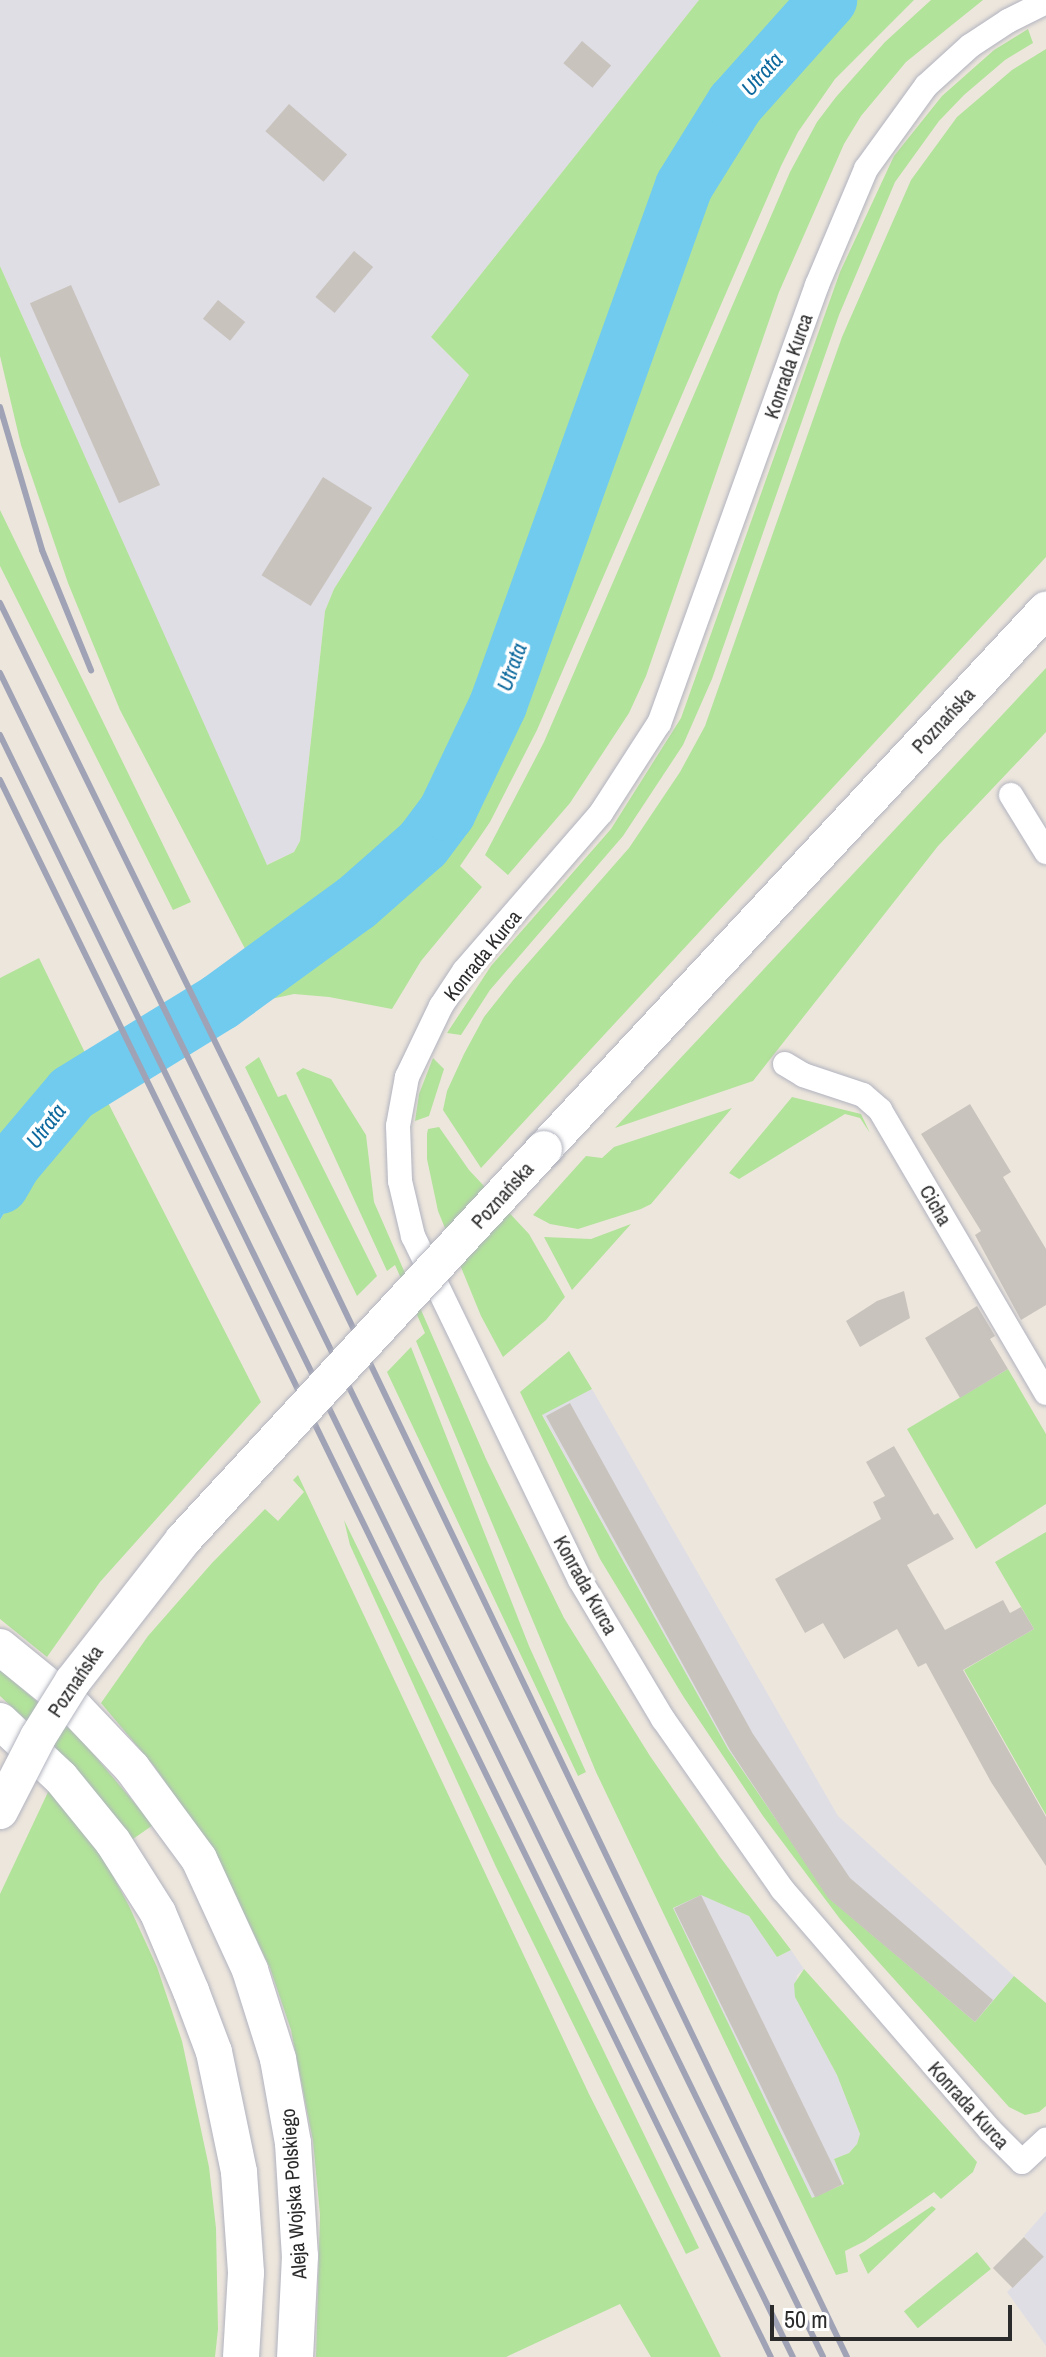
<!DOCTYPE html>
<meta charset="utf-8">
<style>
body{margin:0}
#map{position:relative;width:1046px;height:2357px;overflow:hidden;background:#ede6dd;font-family:"Archivo Narrow",sans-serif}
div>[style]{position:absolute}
.industrial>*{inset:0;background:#e0dee5}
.green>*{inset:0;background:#b2e39a;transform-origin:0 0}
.water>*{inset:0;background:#70cbef}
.river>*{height:58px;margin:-29px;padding:0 29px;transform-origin:29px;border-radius:29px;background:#70cbef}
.building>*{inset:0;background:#c8c3bd;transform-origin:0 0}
.roads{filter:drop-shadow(0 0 2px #b1b3bf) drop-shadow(0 0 2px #b1b3bf)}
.minor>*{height:24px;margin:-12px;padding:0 12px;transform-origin:12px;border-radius:12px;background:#fff}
.secondary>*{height:36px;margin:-18px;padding:0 18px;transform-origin:18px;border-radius:18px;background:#fff}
.rail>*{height:6px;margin:-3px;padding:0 3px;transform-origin:3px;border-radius:3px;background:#a0a3b5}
.bridges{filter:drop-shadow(0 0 2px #b1b3bf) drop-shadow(0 0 2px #b1b3bf)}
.secondary-bridge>*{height:36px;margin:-18px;padding:0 18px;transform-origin:18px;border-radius:18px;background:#fff}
span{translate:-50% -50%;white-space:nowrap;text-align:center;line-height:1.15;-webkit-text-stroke:7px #fff;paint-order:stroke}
.street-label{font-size:20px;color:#2b2b2b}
.water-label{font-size:22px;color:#0d699d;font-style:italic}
.scale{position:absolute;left:770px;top:2305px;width:242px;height:36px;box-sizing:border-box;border:4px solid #2b2b2b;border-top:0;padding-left:10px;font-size:24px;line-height:28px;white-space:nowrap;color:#2b2b2b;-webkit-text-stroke:6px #fff;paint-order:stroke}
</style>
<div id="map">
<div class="industrial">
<div style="clip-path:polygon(0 0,699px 0,431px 337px,469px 375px,334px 589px,325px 611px,300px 841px,294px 852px,266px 865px,0 266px)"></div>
<div style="clip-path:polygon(592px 1389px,838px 1816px,1014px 1976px,975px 2022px,831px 1900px,728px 1749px,542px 1414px)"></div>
<div style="clip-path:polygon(701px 1894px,749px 1916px,777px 1957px,791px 1950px,804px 1969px,797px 1975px,795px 1997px,837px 2075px,860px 2134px,857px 2144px,849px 2153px,834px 2159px,844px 2184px,812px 2198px,673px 1908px)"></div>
<div style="clip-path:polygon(1046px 2211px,1046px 2346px,1007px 2292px,1043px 2257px,1024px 2236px)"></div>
</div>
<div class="green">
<div style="clip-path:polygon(699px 0,807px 0,736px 80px,679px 172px,649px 239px,491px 694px,435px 809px,408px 842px,366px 882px,253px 964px,120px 710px,68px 583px,21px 445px,0 356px,0 266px,267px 865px,294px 852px,300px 841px,325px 611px,334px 589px,469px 375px,431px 337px)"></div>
<div style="clip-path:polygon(843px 0,914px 0,835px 79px,798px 132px,781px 166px,537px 730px,490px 822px,460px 866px,482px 887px,421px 961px,392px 1009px,329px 997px,294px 994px,271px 999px,265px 986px,376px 904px,423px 863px,453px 825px,481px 779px,505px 730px,690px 209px,705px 173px,721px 145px,760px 93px)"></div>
<div style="clip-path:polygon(931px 0,983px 0,906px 62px,861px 116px,844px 144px,779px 292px,646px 676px,629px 713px,570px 803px,508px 875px,485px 855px,544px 742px,790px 172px,817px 122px,836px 97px,885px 42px)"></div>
<div style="clip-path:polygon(1028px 29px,1033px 43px,1005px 60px,964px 95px,939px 121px,895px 182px,839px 315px,712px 679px,683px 745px,623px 836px,490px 990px,461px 1035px,447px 1033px,491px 966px,611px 829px,681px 718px,840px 272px,894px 156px,942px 96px,994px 50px)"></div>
<div style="clip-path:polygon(1046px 49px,1046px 557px,481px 1168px,443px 1110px,447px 1091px,464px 1054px,484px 1017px,514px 979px,629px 848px,680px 772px,705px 726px,842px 337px,911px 180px,957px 117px,1012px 70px)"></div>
<div style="clip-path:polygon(0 510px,110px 736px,191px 902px,173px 910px,0 566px)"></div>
<div style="clip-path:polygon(1046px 668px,1046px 732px,938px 846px,753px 1081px,615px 1128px)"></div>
<div style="clip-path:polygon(39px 958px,91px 1065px,48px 1101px,0 1169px,0 978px)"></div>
<div style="clip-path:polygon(259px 1057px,278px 1097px,286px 1094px,377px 1276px,357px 1296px,245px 1067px)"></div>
<div style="clip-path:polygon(433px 1058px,444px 1069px,429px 1116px,415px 1121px,419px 1094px)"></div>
<div style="clip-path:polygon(303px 1068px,331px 1079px,366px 1135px,374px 1202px,486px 1459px,564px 1618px,650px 1756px,720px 1857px,791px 1950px,777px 1957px,749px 1916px,701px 1895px,673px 1908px,812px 2198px,844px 2184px,834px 2159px,849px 2153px,857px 2144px,860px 2134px,837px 2075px,795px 1997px,794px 1984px,804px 1969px,977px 2162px,973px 2172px,941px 2199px,934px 2192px,865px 2241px,845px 2251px,848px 2272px,836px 2275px,596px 1772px,416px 1341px,425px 1333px,395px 1265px,387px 1271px,296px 1073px)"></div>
<div style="clip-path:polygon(100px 1087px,261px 1402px,100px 1582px,47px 1657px,0 1619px,0 1220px,36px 1158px,67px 1118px)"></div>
<div style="clip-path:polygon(792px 1097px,861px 1114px,870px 1133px,860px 1118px,845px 1114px,739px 1179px,729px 1173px)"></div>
<div style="clip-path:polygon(732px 1108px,651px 1204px,641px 1209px,578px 1229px,550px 1224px,533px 1215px,586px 1156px,602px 1158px,614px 1147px)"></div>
<div style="clip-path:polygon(439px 1127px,469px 1170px,529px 1234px,565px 1297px,546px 1320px,503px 1357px,481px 1316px,438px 1211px,427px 1159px,427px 1134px,428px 1129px)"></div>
<div style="clip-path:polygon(631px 1224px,572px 1290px,544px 1237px,591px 1239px)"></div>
<div style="clip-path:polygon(411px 1347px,529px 1646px,586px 1772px,578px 1776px,387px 1372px)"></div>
<div style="clip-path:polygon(569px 1351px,592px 1389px,542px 1415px,728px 1749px,831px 1900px,975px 2022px,1014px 1976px,1046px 2003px,1046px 2106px,1039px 2112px,1025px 2115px,1009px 2107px,840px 1919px,763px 1816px,683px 1696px,600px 1559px,520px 1392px)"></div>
<div style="clip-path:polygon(1008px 1369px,1046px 1434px,1046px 1504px,976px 1549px,907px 1429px)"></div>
<div style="clip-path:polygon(298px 1475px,589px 2094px,721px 2357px,651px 2357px,620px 2304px,506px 2357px,316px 2357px,320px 2215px,313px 2141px,291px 2030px,270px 1968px,218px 1858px,154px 1766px,101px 1703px,148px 1636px,212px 1563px,265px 1509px,278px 1521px,304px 1492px,293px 1480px)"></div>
<div style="clip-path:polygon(344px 1520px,596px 2035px,699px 2248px,686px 2254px,496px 1867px,350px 1545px)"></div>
<div style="clip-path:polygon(1046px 1532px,1046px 1815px,964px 1670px,1034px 1629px,995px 1562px)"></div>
<div style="clip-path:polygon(0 1670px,79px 1737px,153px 1825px,133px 1839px,70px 1762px,0 1696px)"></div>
<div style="clip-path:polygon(49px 1790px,103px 1857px,129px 1906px,157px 1967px,182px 2041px,209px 2167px,216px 2228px,218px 2329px,215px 2357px,0 2357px,0 1894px)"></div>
<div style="clip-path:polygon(932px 2206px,936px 2209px,868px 2274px,859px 2255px)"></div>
<div style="left:977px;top:2252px;width:22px;height:94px;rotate:51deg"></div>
</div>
<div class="water">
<div style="clip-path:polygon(116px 1053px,125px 1071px,94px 1091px,57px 1129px,36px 1158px,0 1220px,0 1169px,18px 1139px,48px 1101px,81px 1072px)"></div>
</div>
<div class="river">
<div style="left:0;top:1185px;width:24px;rotate:-60deg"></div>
<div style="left:12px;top:1164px;width:93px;rotate:-49.8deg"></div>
<div style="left:72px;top:1093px;width:174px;rotate:-31.6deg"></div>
<div style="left:220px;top:1002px;width:168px;rotate:-36.1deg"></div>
<div style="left:356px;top:903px;width:89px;rotate:-41.4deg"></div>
<div style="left:423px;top:844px;width:40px;rotate:-53deg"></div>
<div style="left:447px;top:812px;width:119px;rotate:-64.5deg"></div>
<div style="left:498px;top:705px;width:551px;rotate:-70.28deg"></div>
<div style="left:684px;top:186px;width:97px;rotate:-58.1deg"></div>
<div style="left:735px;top:104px;width:140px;rotate:-48.2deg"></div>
</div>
<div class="building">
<div style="left:582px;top:41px;width:38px;height:29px;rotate:40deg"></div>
<div style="left:289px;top:104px;width:77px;height:36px;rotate:41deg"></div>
<div style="left:354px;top:251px;width:25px;height:60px;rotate:40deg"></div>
<div style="left:71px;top:285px;width:219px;height:45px;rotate:66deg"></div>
<div style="left:218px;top:300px;width:35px;height:24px;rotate:39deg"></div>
<div style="left:323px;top:477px;width:58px;height:116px;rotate:32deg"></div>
<div style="clip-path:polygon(970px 1104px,1011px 1172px,1003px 1177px,1046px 1249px,1046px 1305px,1021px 1320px,975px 1235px,981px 1231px,921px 1134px)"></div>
<div style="clip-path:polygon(904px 1291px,910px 1318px,860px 1347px,846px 1321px,877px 1301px)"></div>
<div style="clip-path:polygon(977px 1306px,995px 1336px,990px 1339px,1008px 1369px,960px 1398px,925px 1338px)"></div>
<div style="clip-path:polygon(570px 1403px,753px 1734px,850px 1878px,993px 2000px,975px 2022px,828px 1898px,730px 1750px,546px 1416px)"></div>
<div style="clip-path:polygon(894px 1446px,934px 1515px,938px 1513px,954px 1539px,907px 1565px,945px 1630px,1003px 1600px,1010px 1613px,1021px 1607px,1034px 1629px,963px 1670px,1046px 1817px,1046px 1866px,991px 1782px,926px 1663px,918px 1667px,897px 1629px,844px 1659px,823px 1623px,805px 1633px,775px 1579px,881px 1519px,873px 1502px,885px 1496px,866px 1462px)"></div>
<div style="left:701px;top:1895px;width:322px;height:30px;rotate:64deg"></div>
<div style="left:1024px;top:2237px;width:28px;height:44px;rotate:45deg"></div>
</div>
<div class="roads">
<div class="minor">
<div style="left:1046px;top:2px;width:42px;rotate:153.4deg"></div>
<div style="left:1008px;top:21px;width:45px;rotate:146.7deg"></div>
<div style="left:970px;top:46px;width:59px;rotate:137.7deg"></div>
<div style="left:926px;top:86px;width:102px;rotate:125.9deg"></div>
<div style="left:866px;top:169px;width:126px;rotate:112.9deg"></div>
<div style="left:817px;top:285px;width:466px;rotate:109.8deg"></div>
<div style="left:659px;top:723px;width:107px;rotate:122.8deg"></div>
<div style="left:601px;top:813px;width:209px;rotate:130.9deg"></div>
<div style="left:464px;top:971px;width:42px;rotate:123.3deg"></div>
<div style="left:441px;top:1006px;width:79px;rotate:115.6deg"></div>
<div style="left:407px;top:1077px;width:50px;rotate:100.4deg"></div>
<div style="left:398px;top:1126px;width:55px;rotate:87.9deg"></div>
<div style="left:400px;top:1181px;width:57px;rotate:76.7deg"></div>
<div style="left:413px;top:1236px;width:382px;rotate:64.1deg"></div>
<div style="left:580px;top:1580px;width:162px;rotate:59.2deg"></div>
<div style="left:663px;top:1719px;width:208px;rotate:55deg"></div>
<div style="left:782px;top:1889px;width:318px;rotate:49.2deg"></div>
<div style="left:990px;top:2130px;width:45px;rotate:45deg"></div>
<div style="left:1022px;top:2162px;width:33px;rotate:-43deg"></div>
<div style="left:1011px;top:795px;width:67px;rotate:58.4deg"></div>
<div style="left:785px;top:1064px;width:21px;rotate:31deg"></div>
<div style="left:803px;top:1075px;width:63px;rotate:18.4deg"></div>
<div style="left:863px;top:1095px;width:23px;rotate:41deg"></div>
<div style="left:880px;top:1110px;width:328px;rotate:59.6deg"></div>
</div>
<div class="secondary">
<div style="left:544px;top:1149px;width:737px;rotate:-47.04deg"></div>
<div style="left:0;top:1647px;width:97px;rotate:39.1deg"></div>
<div style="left:75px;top:1708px;width:83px;rotate:46.5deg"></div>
<div style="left:132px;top:1768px;width:113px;rotate:53.6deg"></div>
<div style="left:199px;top:1859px;width:122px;rotate:65.3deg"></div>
<div style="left:250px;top:1970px;width:93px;rotate:72.5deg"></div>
<div style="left:278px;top:2059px;width:85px;rotate:79.9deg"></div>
<div style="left:293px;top:2143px;width:113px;rotate:86.5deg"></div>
<div style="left:300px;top:2256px;width:101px;rotate:92.8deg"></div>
<div style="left:0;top:1721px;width:83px;rotate:43.1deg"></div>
<div style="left:61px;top:1778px;width:82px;rotate:50.9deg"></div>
<div style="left:113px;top:1842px;width:84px;rotate:57.6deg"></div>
<div style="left:158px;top:1913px;width:85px;rotate:67.1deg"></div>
<div style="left:191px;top:1991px;width:65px;rotate:69.3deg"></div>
<div style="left:214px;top:2052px;width:123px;rotate:78.2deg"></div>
<div style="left:239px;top:2172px;width:101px;rotate:86deg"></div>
<div style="left:246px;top:2273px;width:84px;rotate:93.4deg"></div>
</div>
</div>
<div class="rail">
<div style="left:0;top:407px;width:149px;rotate:73.6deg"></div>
<div style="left:42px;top:550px;width:130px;rotate:67.8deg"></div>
<div style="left:0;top:603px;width:564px;rotate:63.89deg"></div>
<div style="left:248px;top:1109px;width:1384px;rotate:64.36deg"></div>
<div style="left:0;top:673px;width:1874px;rotate:63.95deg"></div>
<div style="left:0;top:735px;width:1805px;rotate:63.95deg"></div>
<div style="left:0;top:780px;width:1755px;rotate:63.95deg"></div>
</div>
<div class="bridges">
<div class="secondary-bridge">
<div style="left:0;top:1811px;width:83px;rotate:-62.8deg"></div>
<div style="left:38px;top:1737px;width:66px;rotate:-58deg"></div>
<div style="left:73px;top:1681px;width:179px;rotate:-52deg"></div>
<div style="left:183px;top:1540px;width:532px;rotate:-47.28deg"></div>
</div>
</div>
<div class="street-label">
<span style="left:788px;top:366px;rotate:-71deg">Konrada Kurca</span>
<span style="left:943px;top:720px;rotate:-47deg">Poznańska</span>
<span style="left:482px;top:955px;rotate:-51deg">Konrada Kurca</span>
<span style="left:502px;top:1195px;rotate:-48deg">Poznańska</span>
<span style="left:936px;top:1205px;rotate:60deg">Cicha</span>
<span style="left:586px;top:1585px;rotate:61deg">Konrada Kurca</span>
<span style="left:75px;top:1681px;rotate:-56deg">Poznańska</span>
<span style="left:969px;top:2105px;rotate:48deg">Konrada Kurca</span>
<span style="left:293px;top:2194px;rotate:-94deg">Aleja Wojska Polskiego</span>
</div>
<div class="water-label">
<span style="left:762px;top:74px;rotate:-48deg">Utrata</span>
<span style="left:512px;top:667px;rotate:-70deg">Utrata</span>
<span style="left:46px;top:1126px;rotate:-52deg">Utrata</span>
</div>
<div class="scale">50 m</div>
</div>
